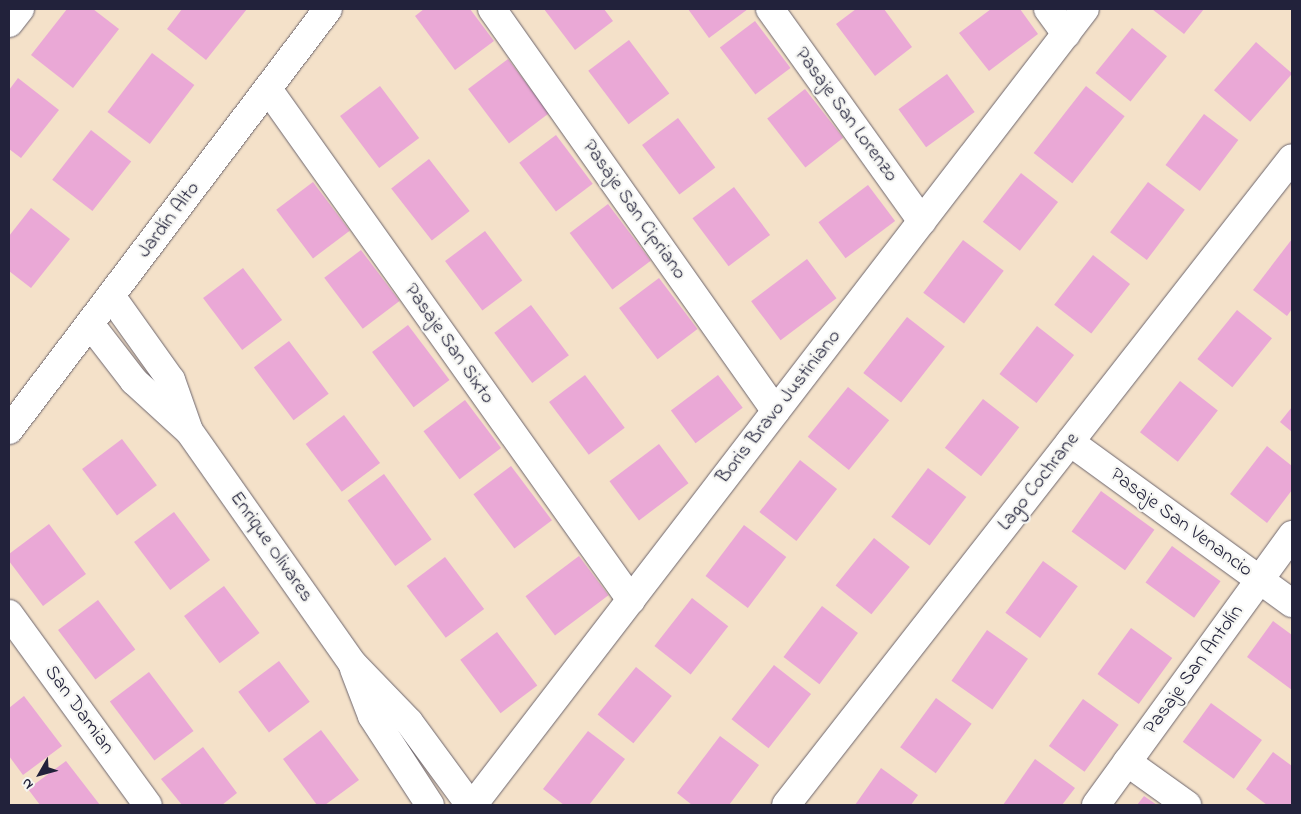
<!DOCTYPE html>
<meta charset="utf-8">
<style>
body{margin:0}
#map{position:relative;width:1301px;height:814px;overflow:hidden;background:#f4e1c9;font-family:"Indie Flower",sans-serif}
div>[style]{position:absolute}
.building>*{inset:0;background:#eaa8d6;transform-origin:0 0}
.roads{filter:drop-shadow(0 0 1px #6c656d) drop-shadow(0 0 1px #6c656d)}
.minor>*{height:28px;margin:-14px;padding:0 14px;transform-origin:14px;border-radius:14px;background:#fff}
span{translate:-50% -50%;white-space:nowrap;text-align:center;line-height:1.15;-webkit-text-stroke:4.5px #f6f6f2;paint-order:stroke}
.street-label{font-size:20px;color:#22223b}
.frame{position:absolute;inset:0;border:10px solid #22223b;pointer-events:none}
.north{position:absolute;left:15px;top:749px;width:50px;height:50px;-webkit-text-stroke:4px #f6f6f2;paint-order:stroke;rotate:232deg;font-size:14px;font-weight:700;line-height:20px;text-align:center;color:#22223b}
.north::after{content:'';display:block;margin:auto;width:18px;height:22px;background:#22223b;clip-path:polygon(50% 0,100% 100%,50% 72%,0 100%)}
</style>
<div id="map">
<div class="building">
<div style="clip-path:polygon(67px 9px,93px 9px,119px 29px,73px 88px,31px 55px)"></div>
<div style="clip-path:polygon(182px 9px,247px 9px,206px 60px,167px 29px)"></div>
<div style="clip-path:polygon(424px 9px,470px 9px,494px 41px,455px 70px,415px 16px)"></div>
<div style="clip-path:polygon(544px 9px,604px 9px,613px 21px,575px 50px)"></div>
<div style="clip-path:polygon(688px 9px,748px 9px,709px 38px)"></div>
<div style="clip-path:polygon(856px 9px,884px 9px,912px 47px,875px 76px,836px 24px)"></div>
<div style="clip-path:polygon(991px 9px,1020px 9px,1038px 34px,989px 71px,959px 33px)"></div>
<div style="clip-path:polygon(1152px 9px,1204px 9px,1184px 34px)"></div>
<div style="left:755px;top:21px;width:59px;height:44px;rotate:53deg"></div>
<div style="left:1132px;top:28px;width:45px;height:58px;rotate:39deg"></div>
<div style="left:629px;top:40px;width:67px;height:51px;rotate:53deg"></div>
<div style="left:1256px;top:42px;width:48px;height:64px;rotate:41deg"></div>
<div style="left:152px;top:53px;width:53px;height:74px;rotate:37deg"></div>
<div style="left:508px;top:59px;width:68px;height:50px;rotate:53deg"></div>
<div style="left:947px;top:74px;width:47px;height:60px;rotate:54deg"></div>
<div style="clip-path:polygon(18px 78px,59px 110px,21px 158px,9px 149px,9px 90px)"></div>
<div style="left:380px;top:86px;width:65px;height:50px;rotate:53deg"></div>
<div style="left:1086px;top:86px;width:49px;height:85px;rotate:38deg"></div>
<div style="left:805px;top:89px;width:62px;height:48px;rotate:52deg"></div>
<div style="left:1204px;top:114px;width:43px;height:64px;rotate:37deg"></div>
<div style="left:678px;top:118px;width:62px;height:45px;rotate:53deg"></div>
<div style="left:91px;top:130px;width:51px;height:63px;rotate:38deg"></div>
<div style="left:556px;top:135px;width:61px;height:46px;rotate:53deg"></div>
<div style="left:429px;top:159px;width:66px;height:48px;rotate:52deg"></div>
<div style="left:1021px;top:173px;width:47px;height:62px;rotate:38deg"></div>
<div style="left:313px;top:182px;width:61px;height:46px;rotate:53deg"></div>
<div style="left:1148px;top:182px;width:46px;height:63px;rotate:37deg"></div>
<div style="left:868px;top:185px;width:45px;height:62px;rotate:53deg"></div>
<div style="left:734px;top:187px;width:60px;height:52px;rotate:53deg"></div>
<div style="left:608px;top:204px;width:71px;height:48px;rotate:53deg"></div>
<div style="clip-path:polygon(31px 208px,70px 239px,31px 288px,9px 271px,9px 236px)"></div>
<div style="left:485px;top:231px;width:62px;height:50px;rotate:53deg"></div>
<div style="clip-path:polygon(1292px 239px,1292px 309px,1287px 316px,1253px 290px)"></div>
<div style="left:963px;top:240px;width:51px;height:66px;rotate:37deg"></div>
<div style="left:361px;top:250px;width:64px;height:46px;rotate:53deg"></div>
<div style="left:1093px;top:255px;width:47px;height:63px;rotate:38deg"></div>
<div style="left:807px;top:259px;width:49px;height:70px;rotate:53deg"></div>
<div style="left:243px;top:268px;width:65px;height:50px;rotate:53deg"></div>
<div style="left:659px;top:278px;width:64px;height:50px;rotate:53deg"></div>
<div style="left:531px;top:305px;width:63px;height:46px;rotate:53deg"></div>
<div style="left:1237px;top:310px;width:45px;height:63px;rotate:39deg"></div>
<div style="left:907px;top:317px;width:48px;height:71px;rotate:38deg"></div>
<div style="left:408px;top:325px;width:69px;height:45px;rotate:53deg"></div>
<div style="left:1037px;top:326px;width:47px;height:61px;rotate:38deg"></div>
<div style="left:289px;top:341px;width:66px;height:44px;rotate:53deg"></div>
<div style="left:585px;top:375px;width:66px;height:45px;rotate:53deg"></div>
<div style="left:718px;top:375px;width:41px;height:59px;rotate:53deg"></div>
<div style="left:1180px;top:381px;width:48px;height:65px;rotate:38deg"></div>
<div style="left:848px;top:387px;width:53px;height:64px;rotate:39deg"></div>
<div style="left:983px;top:399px;width:46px;height:62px;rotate:38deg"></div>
<div style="left:465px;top:400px;width:60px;height:52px;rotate:53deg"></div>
<div style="clip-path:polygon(1292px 407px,1292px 432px,1280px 422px)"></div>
<div style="left:344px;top:415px;width:60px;height:48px;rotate:53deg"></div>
<div style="left:122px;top:439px;width:58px;height:50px;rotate:53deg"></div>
<div style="left:659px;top:444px;width:49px;height:62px;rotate:53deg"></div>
<div style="clip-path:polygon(1267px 446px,1292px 466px,1292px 490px,1267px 523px,1230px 494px)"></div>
<div style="left:800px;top:460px;width:47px;height:66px;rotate:38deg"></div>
<div style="left:511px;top:466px;width:68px;height:47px;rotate:53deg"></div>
<div style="left:928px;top:468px;width:48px;height:61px;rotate:37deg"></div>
<div style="left:384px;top:474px;width:81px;height:45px;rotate:54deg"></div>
<div style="left:1101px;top:491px;width:66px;height:50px;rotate:36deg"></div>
<div style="left:174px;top:512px;width:60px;height:50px;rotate:53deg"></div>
<div style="clip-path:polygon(49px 524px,86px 574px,43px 606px,9px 561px,9px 554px)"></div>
<div style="left:744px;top:525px;width:53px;height:64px;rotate:37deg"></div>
<div style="left:874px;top:538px;width:46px;height:61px;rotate:39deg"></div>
<div style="left:1172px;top:546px;width:60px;height:45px;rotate:36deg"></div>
<div style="left:579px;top:556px;width:49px;height:67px;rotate:53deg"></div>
<div style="left:445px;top:557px;width:65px;height:48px;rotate:53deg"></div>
<div style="left:1043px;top:561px;width:43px;height:64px;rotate:36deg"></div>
<div style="left:224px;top:586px;width:59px;height:50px;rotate:53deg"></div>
<div style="left:692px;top:598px;width:46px;height:61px;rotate:38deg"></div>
<div style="left:98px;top:600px;width:62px;height:50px;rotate:53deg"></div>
<div style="left:822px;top:606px;width:45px;height:64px;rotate:37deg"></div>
<div style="clip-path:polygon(1273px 621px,1292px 635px,1292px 690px,1247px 657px)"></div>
<div style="left:1131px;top:628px;width:51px;height:57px;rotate:36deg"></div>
<div style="left:987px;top:630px;width:50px;height:62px;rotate:35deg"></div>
<div style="left:497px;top:632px;width:67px;height:46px;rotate:53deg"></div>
<div style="left:279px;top:661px;width:51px;height:51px;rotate:53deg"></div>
<div style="left:774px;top:665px;width:47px;height:69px;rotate:38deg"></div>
<div style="left:636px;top:667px;width:46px;height:61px;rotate:39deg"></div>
<div style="left:149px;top:672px;width:74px;height:49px;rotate:53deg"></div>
<div style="clip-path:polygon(24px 696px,62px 746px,23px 775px,9px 756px,9px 708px)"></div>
<div style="left:936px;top:698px;width:44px;height:61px;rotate:36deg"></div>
<div style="left:1083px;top:699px;width:44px;height:58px;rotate:36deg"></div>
<div style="left:1211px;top:703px;width:63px;height:48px;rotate:36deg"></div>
<div style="clip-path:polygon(321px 730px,359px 780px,325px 805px,317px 805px,283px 759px)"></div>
<div style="clip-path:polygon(588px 731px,625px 759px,589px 805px,564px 805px,543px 789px)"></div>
<div style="clip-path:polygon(720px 736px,759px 765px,729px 805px,692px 805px,677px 793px)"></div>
<div style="clip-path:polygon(203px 747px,237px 793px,222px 805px,182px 805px,161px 779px)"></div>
<div style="clip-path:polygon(1273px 752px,1292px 766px,1292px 805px,1267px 805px,1246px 789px)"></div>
<div style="clip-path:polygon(1035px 759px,1075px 788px,1062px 805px,1003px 805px)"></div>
<div style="clip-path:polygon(66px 761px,100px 805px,40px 805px,28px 789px)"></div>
<div style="clip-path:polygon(881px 768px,918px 795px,911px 805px,855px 805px)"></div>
<div style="clip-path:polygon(1144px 796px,1157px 805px,1137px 805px)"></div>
</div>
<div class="roads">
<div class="minor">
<div style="left:492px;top:9px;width:492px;rotate:54.8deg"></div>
<div style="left:770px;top:9px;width:261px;rotate:54.4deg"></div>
<div style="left:1048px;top:9px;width:31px;rotate:54deg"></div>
<div style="left:9px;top:23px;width:18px;rotate:-52deg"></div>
<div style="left:268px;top:89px;width:627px;rotate:54.61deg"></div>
<div style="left:111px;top:296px;width:103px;rotate:54.5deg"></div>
<div style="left:171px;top:380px;width:51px;rotate:70.5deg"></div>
<div style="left:90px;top:324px;width:72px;rotate:52.3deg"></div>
<div style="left:134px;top:381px;width:74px;rotate:42.3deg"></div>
<div style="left:189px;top:431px;width:284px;rotate:54.9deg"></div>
<div style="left:352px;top:663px;width:82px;rotate:46deg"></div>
<div style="left:409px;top:722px;width:103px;rotate:53.7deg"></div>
<div style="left:9px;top:430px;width:528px;rotate:-52.85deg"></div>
<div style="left:1070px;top:442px;width:274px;rotate:36deg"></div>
<div style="left:9px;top:614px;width:236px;rotate:54deg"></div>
<div style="left:354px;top:669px;width:50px;rotate:69deg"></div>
<div style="left:372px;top:716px;width:106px;rotate:56.9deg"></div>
<div style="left:1127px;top:762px;width:74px;rotate:35.6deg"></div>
<div style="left:473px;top:805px;width:1004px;rotate:-52.45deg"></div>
<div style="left:786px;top:805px;width:821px;rotate:-51.97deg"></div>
<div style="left:1096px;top:805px;width:334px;rotate:-54deg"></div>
</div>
</div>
<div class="street-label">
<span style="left:846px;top:115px;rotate:54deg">Pasaje San Lorenzo</span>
<span style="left:634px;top:210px;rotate:55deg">Pasaje San Cipriano</span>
<span style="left:169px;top:220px;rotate:-53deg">Jardín Alto</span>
<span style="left:449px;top:344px;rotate:55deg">Pasaje San Sixto</span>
<span style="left:779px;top:407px;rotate:-52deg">Boris Bravo Justiniano</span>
<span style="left:1039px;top:482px;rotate:-52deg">Lago Cochrane</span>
<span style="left:1181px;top:523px;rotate:36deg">Pasaje San Venancio</span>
<span style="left:271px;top:547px;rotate:55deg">Enrique Olivares</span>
<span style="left:1194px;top:670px;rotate:-54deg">Pasaje San Antolín</span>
<span style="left:79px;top:710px;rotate:54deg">San Damian</span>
</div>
<div class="frame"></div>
<div class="north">N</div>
</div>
